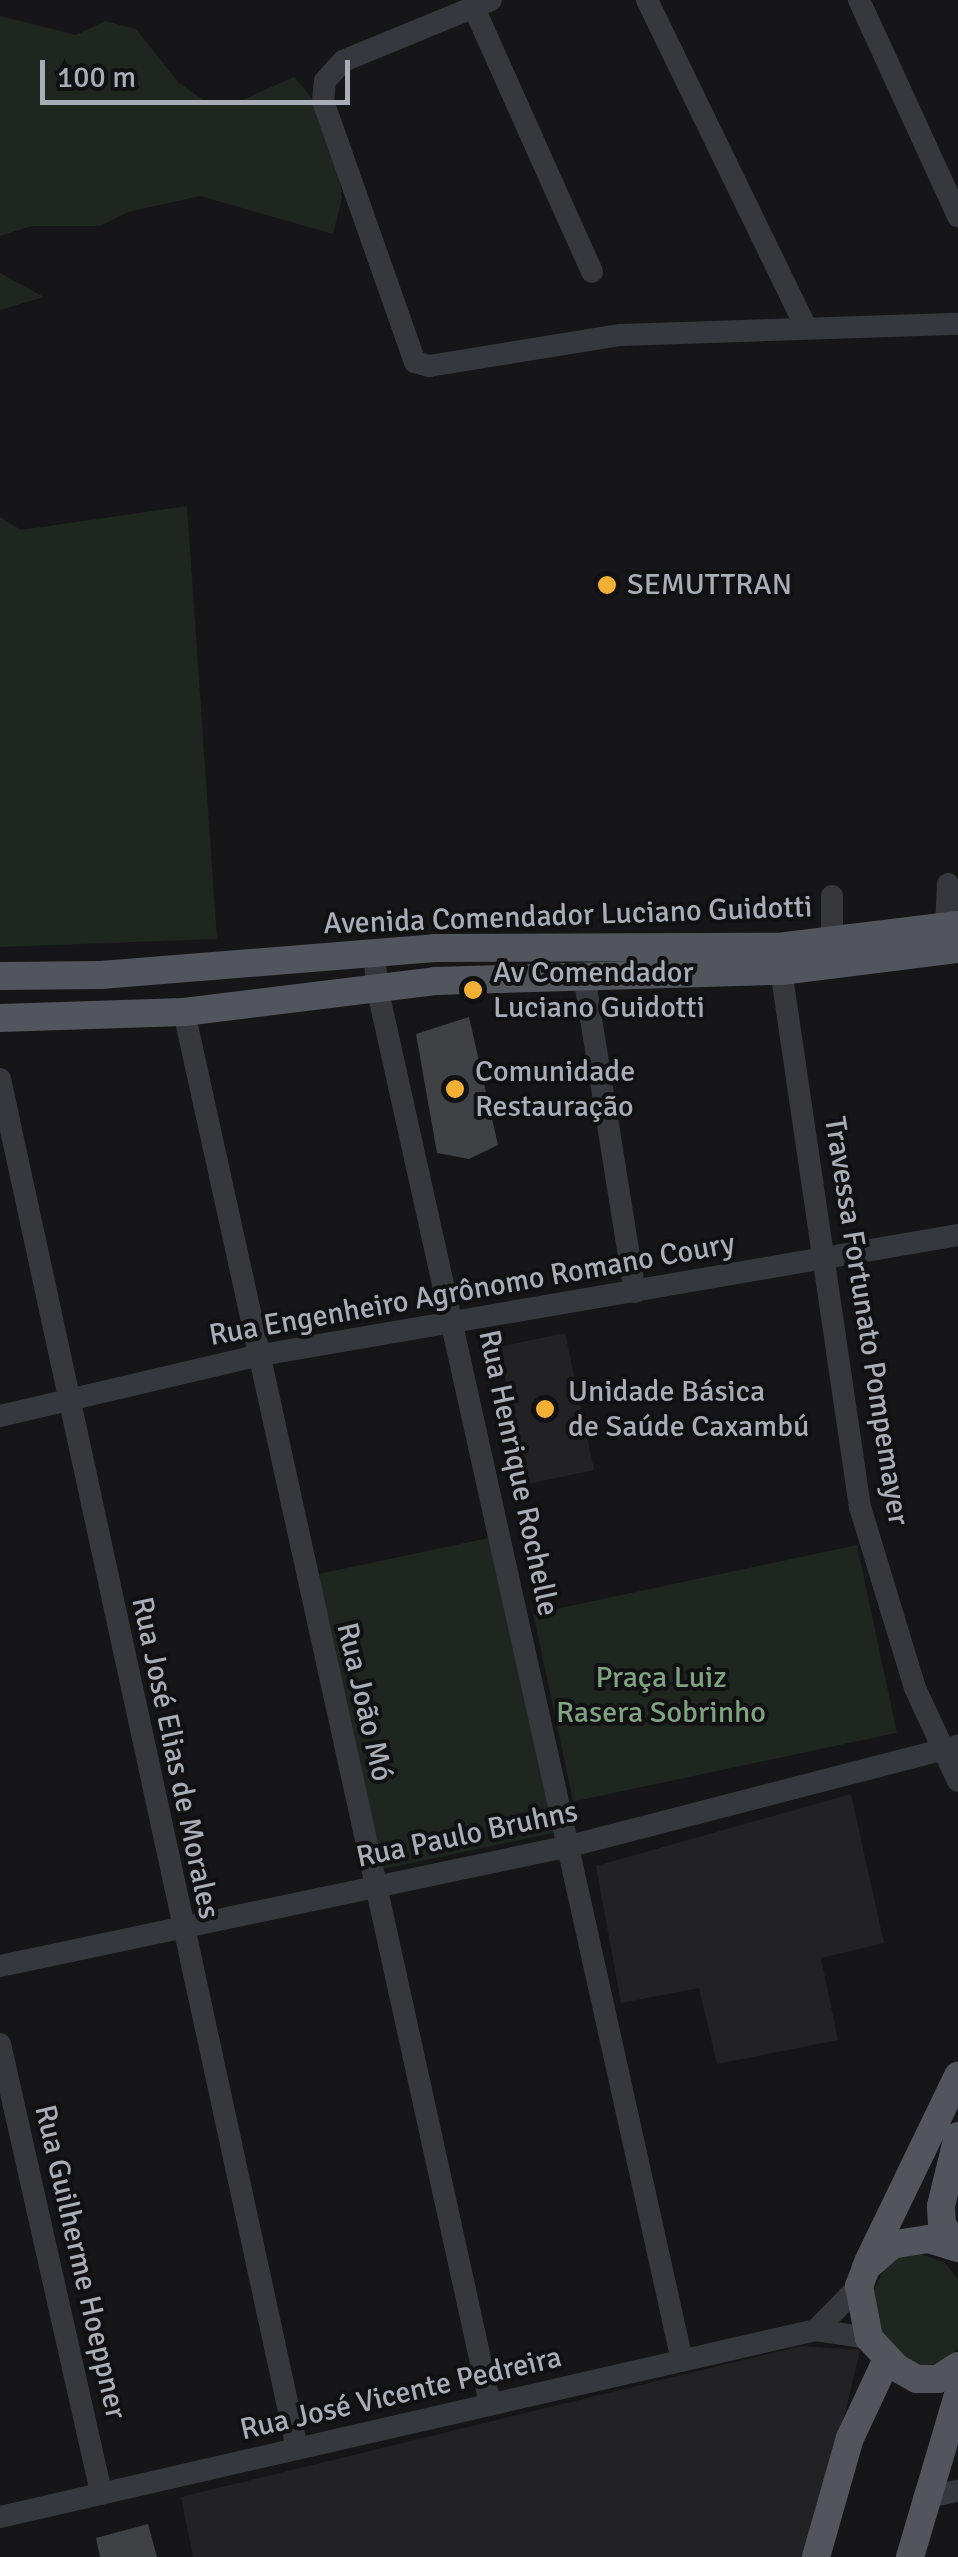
<!DOCTYPE html>
<meta charset="utf-8">
<style>
body{margin:0}
#map{position:relative;width:958px;height:2557px;overflow:hidden;background:#161618;font-family:Signika,sans-serif}
div>[style]{position:absolute}
.built>*{inset:0;background:#222225;transform-origin:0 0}
.green>*{inset:0;background:#1e261f;transform-origin:0 0}
.building>*{inset:0;background:#404145}
.minor>*{height:22px;margin:-11px;padding:0 11px;transform-origin:11px;border-radius:11px;background:#37383d}
.major>*{height:28px;margin:-14px;padding:0 14px;transform-origin:14px;border-radius:14px;background:#53555c}
.dots>*{width:28px;height:28px;translate:-50% -50%;box-sizing:border-box;border:5px solid #111113;border-radius:50%}
span{translate:-50% -50%;white-space:nowrap;text-align:center;line-height:1.15;-webkit-text-stroke:8px #111113;paint-order:stroke}
.poi-label{font-size:30px;color:#a8adb8}
.left{translate:0 -50%;text-align:left}
.street-label{font-size:30px;color:#a8adb8}
.park-label{font-size:30px;color:#7fa381}
.scale{position:absolute;left:40px;top:60px;width:310px;height:45px;box-sizing:border-box;border:5px solid #a8adb8;border-top:0;padding-left:12px;font-size:30px;line-height:35px;white-space:nowrap;color:#a8adb8;-webkit-text-stroke:8px #111113;paint-order:stroke}
</style>
<div id="map">
<div class="built">
<div style="left:565px;top:1333px;width:140px;height:68px;rotate:78deg"></div>
<div style="clip-path:polygon(851px 1794px,884px 1943px,821px 1958px,838px 2040px,717px 2064px,699px 1988px,621px 2003px,596px 1866px)"></div>
<div style="clip-path:polygon(801px 2346px,860px 2350px,811px 2557px,193px 2557px,181px 2497px)"></div>
</div>
<div class="green">
<div style="clip-path:polygon(0 16px,76px 35px,105px 21px,136px 29px,178px 82px,203px 100px,240px 101px,294px 77px,312px 98px,338px 164px,342px 198px,333px 234px,200px 196px,128px 212px,100px 226px,32px 226px,0 236px)"></div>
<div style="clip-path:polygon(0 273px,44px 297px,0 310px)"></div>
<div style="clip-path:polygon(187px 506px,217px 939px,0 947px,0 517px,21px 530px)"></div>
<div style="left:493px;top:1537px;width:302px;height:183px;rotate:78deg"></div>
<div style="left:857px;top:1545px;width:192px;height:331px;rotate:78deg"></div>
<div style="clip-path:polygon(912px 2251px,944px 2262px,958px 2279px,958px 2349px,925px 2373px,888px 2349px,869px 2300px,889px 2260px)"></div>
</div>
<div class="building">
<div style="clip-path:polygon(469px 1017px,498px 1145px,469px 1159px,437px 1153px,416px 1034px)"></div>
<div style="clip-path:polygon(148px 2524px,157px 2557px,100px 2557px,96px 2538px)"></div>
</div>
<div class="minor">
<div style="left:491px;top:0;width:160px;rotate:157.6deg"></div>
<div style="left:343px;top:61px;width:27px;rotate:132deg"></div>
<div style="left:325px;top:81px;width:20px;rotate:96deg"></div>
<div style="left:323px;top:101px;width:277px;rotate:70.6deg"></div>
<div style="left:415px;top:362px;width:15px;rotate:16deg"></div>
<div style="left:429px;top:366px;width:194px;rotate:-9.2deg"></div>
<div style="left:621px;top:335px;width:337px;rotate:-1.9deg"></div>
<div style="left:647px;top:0;width:362px;rotate:64.1deg"></div>
<div style="left:859px;top:0;width:238px;rotate:65.4deg"></div>
<div style="left:474px;top:8px;width:289px;rotate:65.9deg"></div>
<div style="left:832px;top:896px;width:45px;rotate:90deg"></div>
<div style="left:946px;top:927px;width:43px;rotate:-87.3deg"></div>
<div style="left:374px;top:951px;width:36px;rotate:85deg"></div>
<div style="left:377px;top:987px;width:1407px;rotate:77.48deg"></div>
<div style="left:779px;top:956px;width:557px;rotate:81.64deg"></div>
<div style="left:860px;top:1507px;width:189px;rotate:73.1deg"></div>
<div style="left:915px;top:1688px;width:102px;rotate:65.2deg"></div>
<div style="left:584px;top:975px;width:321px;rotate:80.9deg"></div>
<div style="left:184px;top:1012px;width:1425px;rotate:77.6deg"></div>
<div style="left:0;top:1079px;width:1401px;rotate:77.76deg"></div>
<div style="left:0;top:1416px;width:268px;rotate:-13.2deg"></div>
<div style="left:261px;top:1355px;width:707px;rotate:-9.77deg"></div>
<div style="left:0;top:1966px;width:582px;rotate:-11.89deg"></div>
<div style="left:570px;top:1846px;width:401px;rotate:-14.5deg"></div>
<div style="left:0;top:2044px;width:461px;rotate:77.3deg"></div>
<div style="left:816px;top:2330px;width:62px;rotate:-45.7deg"></div>
<div style="left:924px;top:2498px;width:35px;rotate:-12deg"></div>
<div style="left:0;top:2517px;width:837px;rotate:-12.91deg"></div>
<div style="left:816px;top:2330px;width:54px;rotate:8.6deg"></div>
</div>
<div class="major">
<div style="left:0;top:976px;width:101px;rotate:-0.6deg"></div>
<div style="left:101px;top:975px;width:335px;rotate:-4.6deg"></div>
<div style="left:435px;top:948px;width:343px;rotate:-0.2deg"></div>
<div style="left:778px;top:947px;width:181px;rotate:-7deg"></div>
<div style="left:0;top:1018px;width:184px;rotate:-1.9deg"></div>
<div style="left:184px;top:1012px;width:253px;rotate:-7deg"></div>
<div style="left:435px;top:981px;width:346px;rotate:-1.7deg"></div>
<div style="left:781px;top:971px;width:178px;rotate:-7.1deg"></div>
<div style="left:958px;top:2136px;width:72px;rotate:103.7deg"></div>
<div style="left:941px;top:2206px;width:19px;rotate:87deg"></div>
<div style="left:942px;top:2225px;width:26px;rotate:53deg"></div>
<div style="left:958px;top:2248px;width:31px;rotate:-163deg"></div>
<div style="left:928px;top:2239px;width:36px;rotate:171deg"></div>
<div style="left:892px;top:2245px;width:35px;rotate:139deg"></div>
<div style="left:866px;top:2268px;width:19px;rotate:111deg"></div>
<div style="left:859px;top:2286px;width:53px;rotate:79.1deg"></div>
<div style="left:869px;top:2338px;width:41px;rotate:47deg"></div>
<div style="left:897px;top:2368px;width:23px;rotate:29deg"></div>
<div style="left:917px;top:2379px;width:21px"></div>
<div style="left:938px;top:2379px;width:24px;rotate:-33deg"></div>
<div style="left:868px;top:2262px;width:207px;rotate:-64.2deg"></div>
<div style="left:816px;top:2557px;width:124px;rotate:-74.1deg"></div>
<div style="left:850px;top:2438px;width:87px;rotate:-64.9deg"></div>
<div style="left:910px;top:2557px;width:169px;rotate:-73.5deg"></div>
</div>
<div class="dots">
<div style="left:607px;top:585px;background:#f2b134"></div>
<div style="left:473px;top:990px;background:#f2b134"></div>
<div style="left:455px;top:1089px;background:#f2b134"></div>
<div style="left:545px;top:1409px;background:#f2b134"></div>
</div>
<div class="poi-label">
<span class="left" style="left:627px;top:585px">SEMUTTRAN</span>
<span class="left" style="left:493px;top:990px">Av Comendador<br>Luciano Guidotti</span>
<span class="left" style="left:475px;top:1089px">Comunidade<br>Restauração</span>
<span class="left" style="left:568px;top:1409px">Unidade Básica<br>de Saúde Caxambú</span>
</div>
<div class="street-label">
<span style="left:568px;top:916px;rotate:-2deg">Avenida Comendador Luciano Guidotti</span>
<span style="left:472px;top:1290px;rotate:-10deg">Rua Engenheiro Agrônomo Romano Coury</span>
<span style="left:866px;top:1321px;rotate:81deg">Travessa Fortunato Pompemayer</span>
<span style="left:518px;top:1473px;rotate:78deg">Rua Henrique Rochelle</span>
<span style="left:364px;top:1702px;rotate:77deg">Rua João Mó</span>
<span style="left:175px;top:1758px;rotate:78deg">Rua José Elias de Morales</span>
<span style="left:467px;top:1835px;rotate:-12deg">Rua Paulo Bruhns</span>
<span style="left:80px;top:2262px;rotate:77deg">Rua Guilherme Hoeppner</span>
<span style="left:401px;top:2394px;rotate:-13deg">Rua José Vicente Pedreira</span>
</div>
<div class="park-label">
<span style="left:661px;top:1695px">Praça Luiz<br>Rasera Sobrinho</span>
</div>
<div class="scale">100 m</div>
</div>
